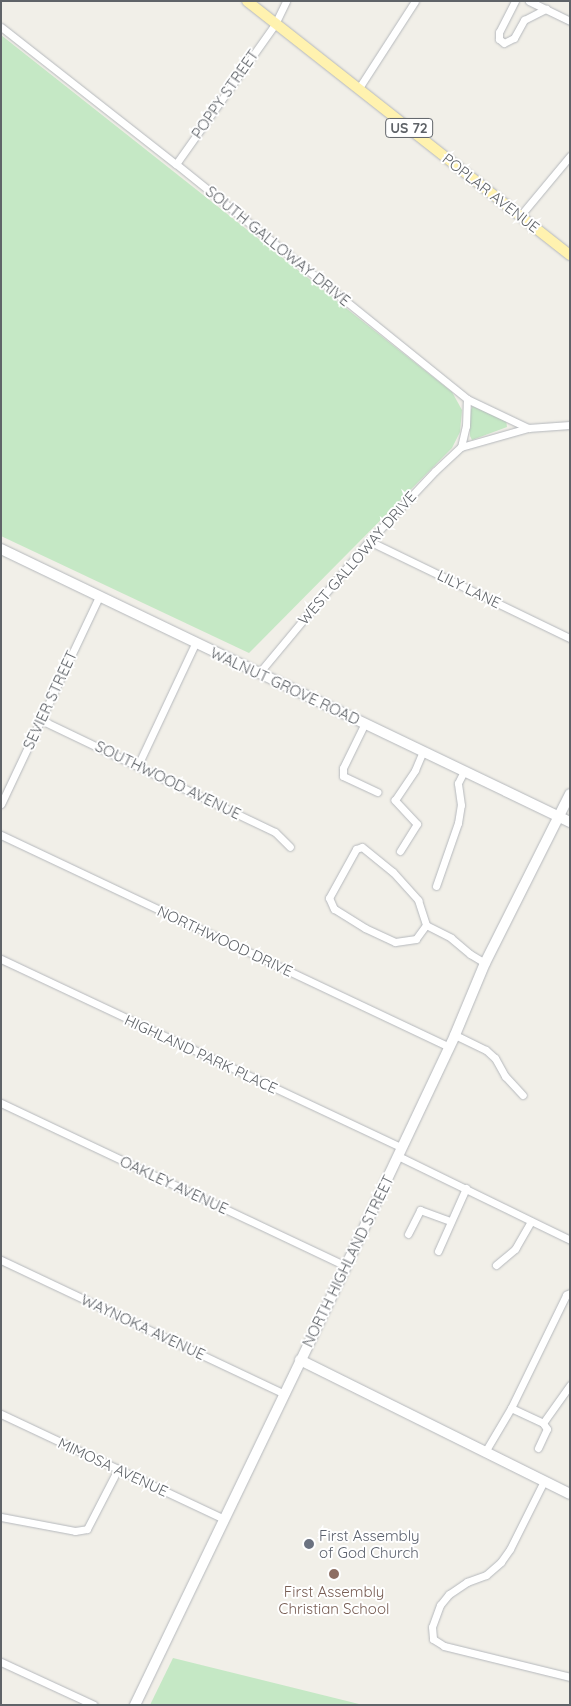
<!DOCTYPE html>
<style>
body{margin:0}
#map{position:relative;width:571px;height:1706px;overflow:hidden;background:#f1efe8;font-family:Quicksand,sans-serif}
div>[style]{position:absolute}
.green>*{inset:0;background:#c5e8c5}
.roads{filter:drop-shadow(0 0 1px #b5b8bc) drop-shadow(0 0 1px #b5b8bc)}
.street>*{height:7px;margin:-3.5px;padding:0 3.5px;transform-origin:3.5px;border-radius:3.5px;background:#fff}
.secondary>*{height:10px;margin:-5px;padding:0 5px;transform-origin:5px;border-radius:5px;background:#fff}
.primary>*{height:10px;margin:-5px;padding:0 5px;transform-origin:5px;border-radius:5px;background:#fff2af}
.dots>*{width:14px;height:14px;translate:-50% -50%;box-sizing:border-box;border:2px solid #fff;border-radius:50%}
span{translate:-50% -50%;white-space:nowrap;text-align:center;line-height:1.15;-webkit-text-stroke:4px #fff;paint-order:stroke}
.shield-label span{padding:1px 4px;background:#fff;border:1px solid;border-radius:4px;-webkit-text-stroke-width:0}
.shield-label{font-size:14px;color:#5f6368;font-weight:700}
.street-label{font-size:15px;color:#5f6368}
.worship-label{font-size:15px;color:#5b616d}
.left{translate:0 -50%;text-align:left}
.education-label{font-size:15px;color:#785e54}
.frame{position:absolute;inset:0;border:2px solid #5f6368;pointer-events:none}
</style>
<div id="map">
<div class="green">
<div style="clip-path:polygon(1px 35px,452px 392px,462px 410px,460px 432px,452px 448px,249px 653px,1px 536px)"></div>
<div style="clip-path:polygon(473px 406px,506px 420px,507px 427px,472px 440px,470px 436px,470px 411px)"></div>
<div style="clip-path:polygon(173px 1658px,363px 1705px,150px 1705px)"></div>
</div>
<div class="roads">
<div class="street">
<div style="left:515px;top:1px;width:35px;rotate:117deg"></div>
<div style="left:499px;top:32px;width:7px;rotate:90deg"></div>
<div style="left:499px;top:39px;width:6px;rotate:39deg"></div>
<div style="left:504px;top:43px;width:11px;rotate:-27deg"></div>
<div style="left:514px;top:38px;width:21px;rotate:-61deg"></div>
<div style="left:524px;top:20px;width:25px;rotate:-27deg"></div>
<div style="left:529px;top:1px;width:46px;rotate:26deg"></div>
<div style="left:1px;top:27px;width:222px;rotate:38.1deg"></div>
<div style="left:176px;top:164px;width:374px;rotate:38.9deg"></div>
<div style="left:467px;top:399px;width:68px;rotate:25.4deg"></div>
<div style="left:528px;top:428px;width:42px;rotate:-4.1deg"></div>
<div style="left:359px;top:88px;width:103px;rotate:-57.2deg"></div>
<div style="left:176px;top:164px;width:171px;rotate:-54.7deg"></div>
<div style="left:275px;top:24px;width:25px;rotate:-64deg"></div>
<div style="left:520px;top:216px;width:78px;rotate:-50.2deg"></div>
<div style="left:461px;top:447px;width:70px;rotate:-15.8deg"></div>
<div style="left:369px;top:541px;width:223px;rotate:25.8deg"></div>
<div style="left:259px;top:673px;width:172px;rotate:-50.2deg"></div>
<div style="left:369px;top:541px;width:96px;rotate:-46.7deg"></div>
<div style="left:435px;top:471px;width:35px;rotate:-43deg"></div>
<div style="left:461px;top:447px;width:22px;rotate:-77deg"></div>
<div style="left:466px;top:426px;width:27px;rotate:-88deg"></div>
<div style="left:41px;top:720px;width:259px;rotate:25.6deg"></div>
<div style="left:275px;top:832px;width:21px;rotate:45deg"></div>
<div style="left:365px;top:723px;width:50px;rotate:116.1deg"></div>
<div style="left:343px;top:768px;width:8px;rotate:90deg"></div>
<div style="left:343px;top:776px;width:38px;rotate:25deg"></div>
<div style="left:138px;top:765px;width:134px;rotate:-64.8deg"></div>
<div style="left:1px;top:804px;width:229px;rotate:-64.7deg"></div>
<div style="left:1px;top:835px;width:496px;rotate:25.3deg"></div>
<div style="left:362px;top:847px;width:40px;rotate:39deg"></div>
<div style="left:393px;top:872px;width:38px;rotate:48deg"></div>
<div style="left:418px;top:900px;width:26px;rotate:72deg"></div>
<div style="left:426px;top:925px;width:17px;rotate:126deg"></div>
<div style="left:416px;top:939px;width:21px;rotate:172deg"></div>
<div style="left:395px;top:942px;width:33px;rotate:-155deg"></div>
<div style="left:365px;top:928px;width:36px;rotate:-148deg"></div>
<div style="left:334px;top:909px;width:12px;rotate:-114deg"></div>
<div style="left:329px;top:898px;width:56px;rotate:-61.1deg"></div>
<div style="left:356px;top:849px;width:6px;rotate:-18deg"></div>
<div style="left:400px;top:851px;width:32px;rotate:-58deg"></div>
<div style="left:417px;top:824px;width:33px;rotate:-133deg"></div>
<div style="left:395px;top:800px;width:36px;rotate:-56deg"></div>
<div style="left:415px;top:770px;width:21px;rotate:-67deg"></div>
<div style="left:436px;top:886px;width:67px;rotate:-70.8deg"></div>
<div style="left:458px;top:823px;width:18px;rotate:-81deg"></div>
<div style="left:461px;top:805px;width:22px;rotate:-98deg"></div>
<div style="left:458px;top:783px;width:13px;rotate:-63deg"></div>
<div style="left:426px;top:925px;width:28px;rotate:27deg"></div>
<div style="left:451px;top:938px;width:25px;rotate:40deg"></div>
<div style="left:470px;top:954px;width:17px;rotate:31deg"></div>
<div style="left:1px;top:959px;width:443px;rotate:25.2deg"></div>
<div style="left:455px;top:1035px;width:34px;rotate:26deg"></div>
<div style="left:486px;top:1050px;width:12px;rotate:42deg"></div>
<div style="left:495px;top:1058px;width:21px;rotate:61deg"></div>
<div style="left:505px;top:1076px;width:26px;rotate:47deg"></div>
<div style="left:1px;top:1103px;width:382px;rotate:25.3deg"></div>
<div style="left:398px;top:1156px;width:191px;rotate:26deg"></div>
<div style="left:408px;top:1234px;width:27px;rotate:-63deg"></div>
<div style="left:420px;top:1210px;width:32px;rotate:20deg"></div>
<div style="left:438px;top:1251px;width:69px;rotate:-66deg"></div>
<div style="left:1px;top:1260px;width:314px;rotate:25.3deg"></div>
<div style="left:496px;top:1265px;width:25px;rotate:-40deg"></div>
<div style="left:515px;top:1249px;width:32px;rotate:-60deg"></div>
<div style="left:511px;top:1408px;width:126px;rotate:-64deg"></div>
<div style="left:566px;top:1295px;width:4px;rotate:-27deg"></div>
<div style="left:1px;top:1414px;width:246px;rotate:25.2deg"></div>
<div style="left:538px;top:1448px;width:21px;rotate:-65deg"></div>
<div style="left:547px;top:1429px;width:7px;rotate:-124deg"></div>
<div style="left:543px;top:1423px;width:47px;rotate:-54.6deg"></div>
<div style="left:485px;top:1452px;width:51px;rotate:-59.4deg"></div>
<div style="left:511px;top:1408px;width:35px;rotate:25deg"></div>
<div style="left:544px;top:1481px;width:76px;rotate:116.6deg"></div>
<div style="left:510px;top:1549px;width:16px;rotate:125deg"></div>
<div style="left:501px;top:1562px;width:20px;rotate:139deg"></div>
<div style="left:486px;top:1575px;width:20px;rotate:160deg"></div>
<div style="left:467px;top:1582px;width:22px;rotate:146deg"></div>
<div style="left:449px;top:1594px;width:14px;rotate:129deg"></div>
<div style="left:440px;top:1605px;width:23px;rotate:110deg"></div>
<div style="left:432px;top:1627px;width:12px;rotate:85deg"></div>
<div style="left:433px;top:1639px;width:13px;rotate:32deg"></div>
<div style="left:444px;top:1646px;width:130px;rotate:13.8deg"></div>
<div style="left:1px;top:1517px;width:75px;rotate:10.7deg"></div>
<div style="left:75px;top:1531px;width:12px;rotate:-9deg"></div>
<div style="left:87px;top:1529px;width:68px;rotate:-62.7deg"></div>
<div style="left:1px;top:1662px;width:102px;rotate:24.8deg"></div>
</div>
<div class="secondary">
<div style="left:1px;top:549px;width:631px;rotate:25.63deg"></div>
<div style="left:300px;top:1360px;width:301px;rotate:26.4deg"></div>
<div style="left:135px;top:1705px;width:487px;rotate:-64.3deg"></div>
<div style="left:346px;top:1266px;width:255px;rotate:-64.7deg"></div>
<div style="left:455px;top:1035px;width:78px;rotate:-67.4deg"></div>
<div style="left:485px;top:963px;width:189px;rotate:-63.3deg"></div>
</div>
<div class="primary">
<div style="left:247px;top:1px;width:411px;rotate:38.2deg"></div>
</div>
</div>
<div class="dots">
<div style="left:309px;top:1544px;background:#6b7280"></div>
<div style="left:334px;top:1574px;background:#8d6e63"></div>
</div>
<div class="shield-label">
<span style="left:409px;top:128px">US 72</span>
</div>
<div class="street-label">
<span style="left:225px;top:94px;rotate:-55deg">POPPY STREET</span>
<span style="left:491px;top:193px;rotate:38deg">POPLAR AVENUE</span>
<span style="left:278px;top:246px;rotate:39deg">SOUTH GALLOWAY DRIVE</span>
<span style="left:357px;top:558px;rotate:-49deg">WEST GALLOWAY DRIVE</span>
<span style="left:469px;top:589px;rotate:26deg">LILY LANE</span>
<span style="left:285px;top:686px;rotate:25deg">WALNUT GROVE ROAD</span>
<span style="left:50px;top:700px;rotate:-65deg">SEVIER STREET</span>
<span style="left:168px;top:780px;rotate:26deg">SOUTHWOOD AVENUE</span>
<span style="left:225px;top:941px;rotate:25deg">NORTHWOOD DRIVE</span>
<span style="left:201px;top:1054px;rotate:25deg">HIGHLAND PARK PLACE</span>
<span style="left:174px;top:1185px;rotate:25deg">OAKLEY AVENUE</span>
<span style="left:348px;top:1261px;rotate:-64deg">NORTH HIGHLAND STREET</span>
<span style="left:143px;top:1327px;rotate:25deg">WAYNOKA AVENUE</span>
<span style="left:113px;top:1467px;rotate:25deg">MIMOSA AVENUE</span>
</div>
<div class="worship-label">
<span class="left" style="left:319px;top:1544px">First Assembly<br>of God Church</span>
</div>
<div class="education-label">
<span style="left:334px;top:1600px">First Assembly<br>Christian School</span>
</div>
<div class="frame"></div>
</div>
